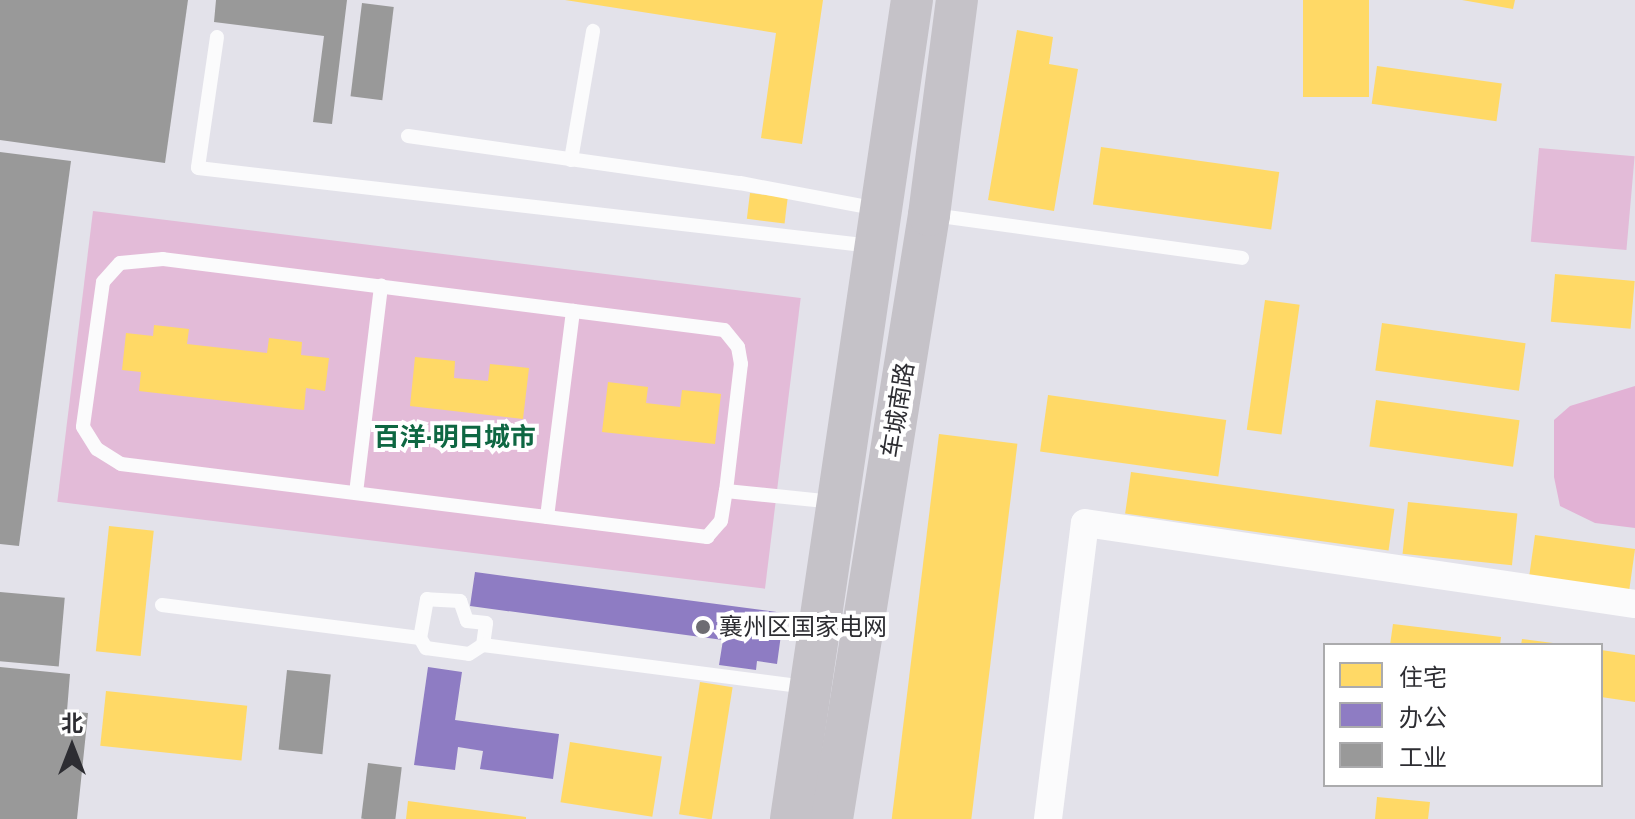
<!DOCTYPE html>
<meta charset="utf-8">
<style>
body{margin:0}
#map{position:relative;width:1635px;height:819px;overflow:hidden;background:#e3e2ea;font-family:Mulish,"Noto Sans SC",sans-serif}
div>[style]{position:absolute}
.green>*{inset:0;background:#e3bbd8;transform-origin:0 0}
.forest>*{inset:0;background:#e2b2d5}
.homes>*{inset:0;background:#ffd966;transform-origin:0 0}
.offices>*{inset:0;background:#8e7cc3}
.industry>*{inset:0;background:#999;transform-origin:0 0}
.lane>*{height:14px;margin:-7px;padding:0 7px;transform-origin:7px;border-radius:7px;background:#fbfbfc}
.street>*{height:28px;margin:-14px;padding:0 14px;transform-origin:14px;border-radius:14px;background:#fbfbfc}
.primary>*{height:42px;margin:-21px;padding:0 21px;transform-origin:21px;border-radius:21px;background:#c5c2c8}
.dots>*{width:22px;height:22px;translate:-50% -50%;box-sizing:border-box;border:4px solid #fff;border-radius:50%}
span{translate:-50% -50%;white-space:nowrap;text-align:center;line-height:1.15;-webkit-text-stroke:8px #fff;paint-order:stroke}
.street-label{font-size:24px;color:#2d2d32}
.poi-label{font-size:24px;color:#2d2d32}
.left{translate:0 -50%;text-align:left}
.neighbourhood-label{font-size:26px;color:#0e6742;font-weight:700}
.legend{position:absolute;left:1323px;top:643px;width:280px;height:144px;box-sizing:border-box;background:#fff;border:2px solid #ababad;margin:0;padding:10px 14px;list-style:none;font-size:24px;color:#2d2d32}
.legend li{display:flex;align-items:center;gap:16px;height:40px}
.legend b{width:40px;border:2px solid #ababad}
.north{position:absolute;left:32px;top:707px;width:80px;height:80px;-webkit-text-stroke:6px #fff;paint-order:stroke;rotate:0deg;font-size:22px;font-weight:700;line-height:32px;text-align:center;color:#2d2d32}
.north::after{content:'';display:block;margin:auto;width:28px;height:36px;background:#2d2d32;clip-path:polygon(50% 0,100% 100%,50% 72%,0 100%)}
</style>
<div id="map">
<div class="green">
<div style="left:1539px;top:148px;width:96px;height:94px;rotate:5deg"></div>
<div style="left:93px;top:211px;width:713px;height:293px;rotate:7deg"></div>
</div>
<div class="forest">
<div style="clip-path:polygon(1635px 386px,1635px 528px,1595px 523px,1560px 506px,1554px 477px,1554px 420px,1570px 406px)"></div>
</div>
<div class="homes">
<div style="clip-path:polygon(565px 0,823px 0,802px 144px,761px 138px,776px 33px)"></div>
<div style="left:1303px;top:0;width:66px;height:97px"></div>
<div style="clip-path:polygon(1462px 0,1515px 0,1513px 9px)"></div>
<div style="clip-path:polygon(1017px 30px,1053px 37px,1049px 64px,1078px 69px,1054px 211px,988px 200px)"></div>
<div style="left:1377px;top:66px;width:126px;height:38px;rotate:8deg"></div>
<div style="left:1101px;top:147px;width:180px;height:58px;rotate:8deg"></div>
<div style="left:750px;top:193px;width:38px;height:26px;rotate:7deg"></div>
<div style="left:1555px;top:274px;width:80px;height:48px;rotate:5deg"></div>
<div style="left:1265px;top:300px;width:35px;height:131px;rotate:8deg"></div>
<div style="left:1382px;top:323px;width:145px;height:48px;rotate:8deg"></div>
<div style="clip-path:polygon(154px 325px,189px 329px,187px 344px,267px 353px,269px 338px,302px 342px,301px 355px,329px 358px,325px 391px,306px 388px,304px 410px,139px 391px,141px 372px,122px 370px,126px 333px,153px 336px)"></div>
<div style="clip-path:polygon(415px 357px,455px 361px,454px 378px,488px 381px,490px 364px,529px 368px,523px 419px,410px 406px)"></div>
<div style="clip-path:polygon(608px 382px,648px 387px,646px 403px,680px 407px,682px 390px,721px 394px,715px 444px,602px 432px)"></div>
<div style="left:1048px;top:395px;width:180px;height:57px;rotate:8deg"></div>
<div style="left:1376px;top:400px;width:145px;height:47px;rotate:8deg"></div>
<div style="left:939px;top:434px;width:79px;height:389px;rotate:7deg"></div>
<div style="left:1131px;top:472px;width:266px;height:42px;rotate:8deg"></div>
<div style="left:1408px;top:502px;width:110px;height:52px;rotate:6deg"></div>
<div style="left:109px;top:526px;width:45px;height:126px;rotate:6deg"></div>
<div style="left:1535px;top:535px;width:101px;height:48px;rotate:8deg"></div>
<div style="clip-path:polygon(1393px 624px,1501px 637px,1500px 645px,1390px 645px)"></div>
<div style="clip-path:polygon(1522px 639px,1553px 643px,1553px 645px,1521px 645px)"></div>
<div style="clip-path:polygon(1601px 650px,1635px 655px,1635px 702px,1601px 697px)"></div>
<div style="left:700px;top:682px;width:33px;height:134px;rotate:9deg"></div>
<div style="left:106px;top:691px;width:142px;height:55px;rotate:6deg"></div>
<div style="left:570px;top:742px;width:93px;height:61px;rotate:9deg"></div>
<div style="clip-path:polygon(1377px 797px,1430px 802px,1428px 819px,1375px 819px)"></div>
<div style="clip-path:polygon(408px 801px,526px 817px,526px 819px,406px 819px)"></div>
</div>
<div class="offices">
<div style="clip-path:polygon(475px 572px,784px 613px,777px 664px,757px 661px,756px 670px,719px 665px,723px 640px,470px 606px)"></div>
<div style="clip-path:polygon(428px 667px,462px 672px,455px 720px,559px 734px,553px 779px,480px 769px,483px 751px,458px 747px,455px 770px,414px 765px)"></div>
</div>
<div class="industry">
<div style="clip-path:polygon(0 0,188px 0,165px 163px,0 140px)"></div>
<div style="clip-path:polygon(216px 0,347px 0,332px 124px,313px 122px,324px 36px,214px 22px)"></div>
<div style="left:362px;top:3px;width:32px;height:94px;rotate:7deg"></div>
<div style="clip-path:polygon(0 152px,71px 161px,19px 546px,0 544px)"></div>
<div style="left:0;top:592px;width:65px;height:69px;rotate:5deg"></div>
<div style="clip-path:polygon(0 667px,70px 674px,67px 711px,88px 713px,77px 819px,0 819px)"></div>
<div style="left:287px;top:670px;width:44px;height:80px;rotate:6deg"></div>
<div style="left:368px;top:763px;width:34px;height:56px;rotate:7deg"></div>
</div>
<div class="lane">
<div style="left:217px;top:37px;width:132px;rotate:98.3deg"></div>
<div style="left:198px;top:168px;width:678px;rotate:6.6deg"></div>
<div style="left:408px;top:136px;width:335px;rotate:8.1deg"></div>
<div style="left:740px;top:183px;width:140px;rotate:10.7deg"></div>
<div style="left:571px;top:160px;width:131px;rotate:-80.3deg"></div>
<div style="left:933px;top:215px;width:312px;rotate:7.9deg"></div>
<div style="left:726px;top:491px;width:128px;rotate:-83.3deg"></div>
<div style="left:741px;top:364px;width:17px;rotate:-100deg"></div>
<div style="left:738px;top:347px;width:22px;rotate:-129deg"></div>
<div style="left:724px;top:330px;width:565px;rotate:-172.79deg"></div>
<div style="left:163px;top:259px;width:43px;rotate:174.7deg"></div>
<div style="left:120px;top:263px;width:25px;rotate:132deg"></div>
<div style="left:103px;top:282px;width:146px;rotate:97.9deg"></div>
<div style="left:83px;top:427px;width:26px;rotate:58deg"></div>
<div style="left:97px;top:449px;width:28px;rotate:32deg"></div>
<div style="left:121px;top:464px;width:591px;rotate:7.1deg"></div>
<div style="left:707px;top:537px;width:21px;rotate:-49deg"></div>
<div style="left:721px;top:521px;width:30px;rotate:-81deg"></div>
<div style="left:726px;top:491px;width:110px;rotate:5.8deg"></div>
<div style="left:356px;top:493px;width:209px;rotate:-83.1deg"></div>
<div style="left:547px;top:517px;width:208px;rotate:-82.8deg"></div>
<div style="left:162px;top:605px;width:260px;rotate:7.3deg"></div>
<div style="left:483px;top:645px;width:22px;rotate:-82deg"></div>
<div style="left:486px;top:623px;width:19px;rotate:-174deg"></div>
<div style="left:467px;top:621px;width:21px;rotate:-109deg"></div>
<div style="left:460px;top:601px;width:33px;rotate:-177deg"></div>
<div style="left:427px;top:599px;width:40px;rotate:100deg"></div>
<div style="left:420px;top:638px;width:12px;rotate:59deg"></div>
<div style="left:426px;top:648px;width:43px;rotate:7.9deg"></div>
<div style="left:469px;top:654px;width:17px;rotate:-33deg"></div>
<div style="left:483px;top:645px;width:327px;rotate:7.4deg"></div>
</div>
<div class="street">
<div style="left:1048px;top:819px;width:298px;rotate:-82.9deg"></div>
<div style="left:1085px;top:523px;width:556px;rotate:8.38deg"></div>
</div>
<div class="primary">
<div style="left:791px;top:819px;width:828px;rotate:-81.6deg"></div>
<div style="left:832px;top:819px;width:612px;rotate:-80.88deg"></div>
<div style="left:929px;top:215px;width:217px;rotate:-82.6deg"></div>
</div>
<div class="dots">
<div style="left:703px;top:627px;background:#6d6c72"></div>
</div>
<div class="street-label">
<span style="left:898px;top:410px;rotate:-81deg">车城南路</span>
</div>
<div class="poi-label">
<span class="left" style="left:719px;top:627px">襄州区国家电网</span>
</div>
<div class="neighbourhood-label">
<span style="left:455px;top:437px">百洋·明日城市</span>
</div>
<ul class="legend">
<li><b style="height:22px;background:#ffd966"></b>住宅</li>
<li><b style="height:22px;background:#8e7cc3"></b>办公</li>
<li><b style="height:22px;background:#999"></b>工业</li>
</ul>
<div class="north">北</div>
</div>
